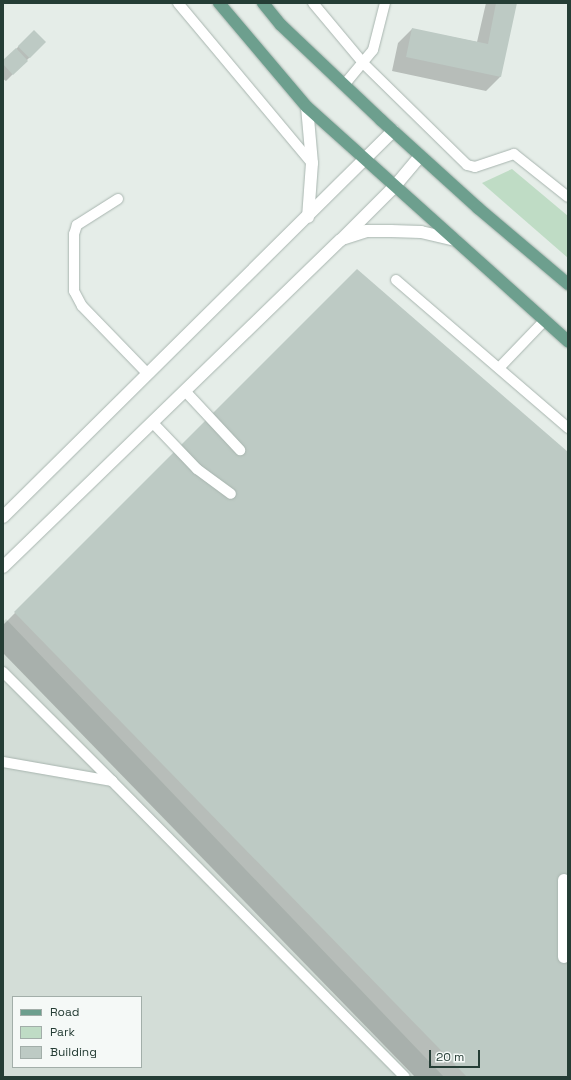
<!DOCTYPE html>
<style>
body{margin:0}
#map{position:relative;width:571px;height:1080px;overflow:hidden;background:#e5ede8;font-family:"Space Grotesk",sans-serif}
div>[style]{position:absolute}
.built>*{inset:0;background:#d3ddd7}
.green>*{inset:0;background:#bfdcc5}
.shadow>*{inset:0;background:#0003}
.building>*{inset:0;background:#bdcac4;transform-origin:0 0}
.roads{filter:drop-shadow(0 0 1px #a8b5af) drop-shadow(0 0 1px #a8b5af)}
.service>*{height:10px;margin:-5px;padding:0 5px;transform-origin:5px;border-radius:5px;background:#fff}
.minor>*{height:12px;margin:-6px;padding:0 6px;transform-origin:6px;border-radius:6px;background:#fff}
.tertiary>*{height:12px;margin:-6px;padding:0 6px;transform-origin:6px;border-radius:6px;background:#fff}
.primary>*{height:12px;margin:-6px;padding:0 6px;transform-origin:6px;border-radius:6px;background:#6d9f8e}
span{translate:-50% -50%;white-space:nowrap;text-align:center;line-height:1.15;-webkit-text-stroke:3px #f5f9f7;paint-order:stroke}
.frame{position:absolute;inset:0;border:4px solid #253d35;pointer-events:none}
.legend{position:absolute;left:12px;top:996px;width:130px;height:72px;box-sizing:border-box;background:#f5f9f7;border:1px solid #a2aea9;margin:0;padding:5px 7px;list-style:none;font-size:12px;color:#253d35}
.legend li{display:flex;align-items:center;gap:8px;height:20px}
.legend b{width:20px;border:1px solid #a2aea9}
.scale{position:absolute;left:429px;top:1050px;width:51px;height:18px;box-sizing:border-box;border:2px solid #253d35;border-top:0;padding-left:5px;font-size:12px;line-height:14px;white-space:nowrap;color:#253d35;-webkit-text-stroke:3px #f5f9f7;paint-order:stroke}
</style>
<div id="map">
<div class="built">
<div style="clip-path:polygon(evenodd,6px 619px,444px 1077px,3px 1077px,3px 622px,6px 619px,13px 997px,141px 997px,141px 1067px,13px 1067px,13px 997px)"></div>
</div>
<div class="green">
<div style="clip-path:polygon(512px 169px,568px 216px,568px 258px,482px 183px)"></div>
</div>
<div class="shadow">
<div style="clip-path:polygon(486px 3px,516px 3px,500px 77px,486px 91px,392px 71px,398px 43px,412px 29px,477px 42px)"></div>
<div style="clip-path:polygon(34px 31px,45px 42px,6px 81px,3px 79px,3px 62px)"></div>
<div style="clip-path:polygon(357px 270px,568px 453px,568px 1077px,415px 1077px,3px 653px,3px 625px)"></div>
</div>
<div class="building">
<div style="clip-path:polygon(496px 3px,517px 3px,501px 77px,406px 57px,412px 28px,488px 44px)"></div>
<div style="left:34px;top:30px;width:17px;height:23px;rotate:45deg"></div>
<div style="clip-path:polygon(16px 48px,28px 61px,13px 75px,3px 64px,3px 60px)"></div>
<div style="clip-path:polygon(357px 269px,568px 452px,568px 1077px,467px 1077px,14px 612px)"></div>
</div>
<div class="roads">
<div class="service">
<div style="left:178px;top:3px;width:209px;rotate:50.1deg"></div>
<div style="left:313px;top:3px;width:80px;rotate:50.1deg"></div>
<div style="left:364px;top:64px;width:144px;rotate:44.4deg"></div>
<div style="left:467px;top:165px;width:8px;rotate:14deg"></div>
<div style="left:475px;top:167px;width:41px;rotate:-18.4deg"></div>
<div style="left:514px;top:154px;width:69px;rotate:38.5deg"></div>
<div style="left:344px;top:85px;width:45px;rotate:-50.4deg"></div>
<div style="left:373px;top:50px;width:49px;rotate:-75.7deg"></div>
<div style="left:118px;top:199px;width:49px;rotate:147.6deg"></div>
<div style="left:77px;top:225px;width:9px;rotate:108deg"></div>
<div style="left:74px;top:234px;width:57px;rotate:90deg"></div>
<div style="left:74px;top:291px;width:17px;rotate:62deg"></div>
<div style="left:82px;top:306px;width:95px;rotate:45.9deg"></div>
<div style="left:396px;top:280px;width:227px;rotate:40.7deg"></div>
<div style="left:499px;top:368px;width:66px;rotate:-46.2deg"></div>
<div style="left:185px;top:391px;width:81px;rotate:47deg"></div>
<div style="left:153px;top:423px;width:64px;rotate:46.3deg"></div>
<div style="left:197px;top:469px;width:42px;rotate:36.3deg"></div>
<div style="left:3px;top:672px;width:154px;rotate:45deg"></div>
<div style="left:3px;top:762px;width:111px;rotate:9.9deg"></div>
<div style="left:112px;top:781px;width:416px;rotate:45.3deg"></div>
</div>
<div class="minor">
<div style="left:564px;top:957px;width:77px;rotate:-90deg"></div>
</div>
<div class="tertiary">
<div style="left:307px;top:107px;width:56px;rotate:84.9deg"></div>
<div style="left:312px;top:163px;width:54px;rotate:94.2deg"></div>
<div style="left:345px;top:238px;width:22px;rotate:-18deg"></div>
<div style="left:366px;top:231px;width:25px"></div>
<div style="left:391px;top:231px;width:30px;rotate:2deg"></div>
<div style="left:421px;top:232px;width:35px;rotate:13deg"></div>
<div style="left:3px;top:517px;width:549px;rotate:-44.7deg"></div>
<div style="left:3px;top:567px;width:470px;rotate:-44.1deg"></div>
<div style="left:341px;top:240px;width:76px;rotate:-45deg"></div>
<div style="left:395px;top:186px;width:39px;rotate:-50deg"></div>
</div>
<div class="primary">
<div style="left:219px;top:3px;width:136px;rotate:49.8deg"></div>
<div style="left:307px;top:107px;width:351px;rotate:41.9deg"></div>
<div style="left:263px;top:3px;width:28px;rotate:51deg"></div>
<div style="left:281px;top:25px;width:138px;rotate:43.5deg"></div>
<div style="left:381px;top:120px;width:131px;rotate:42.2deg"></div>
<div style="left:478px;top:208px;width:118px;rotate:40.2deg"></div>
</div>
</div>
<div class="frame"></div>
<ul class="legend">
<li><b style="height:5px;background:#6d9f8e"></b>Road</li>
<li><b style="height:11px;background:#bfdcc5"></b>Park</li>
<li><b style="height:11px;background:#bdcac4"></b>Building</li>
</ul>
<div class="scale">20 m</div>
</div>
